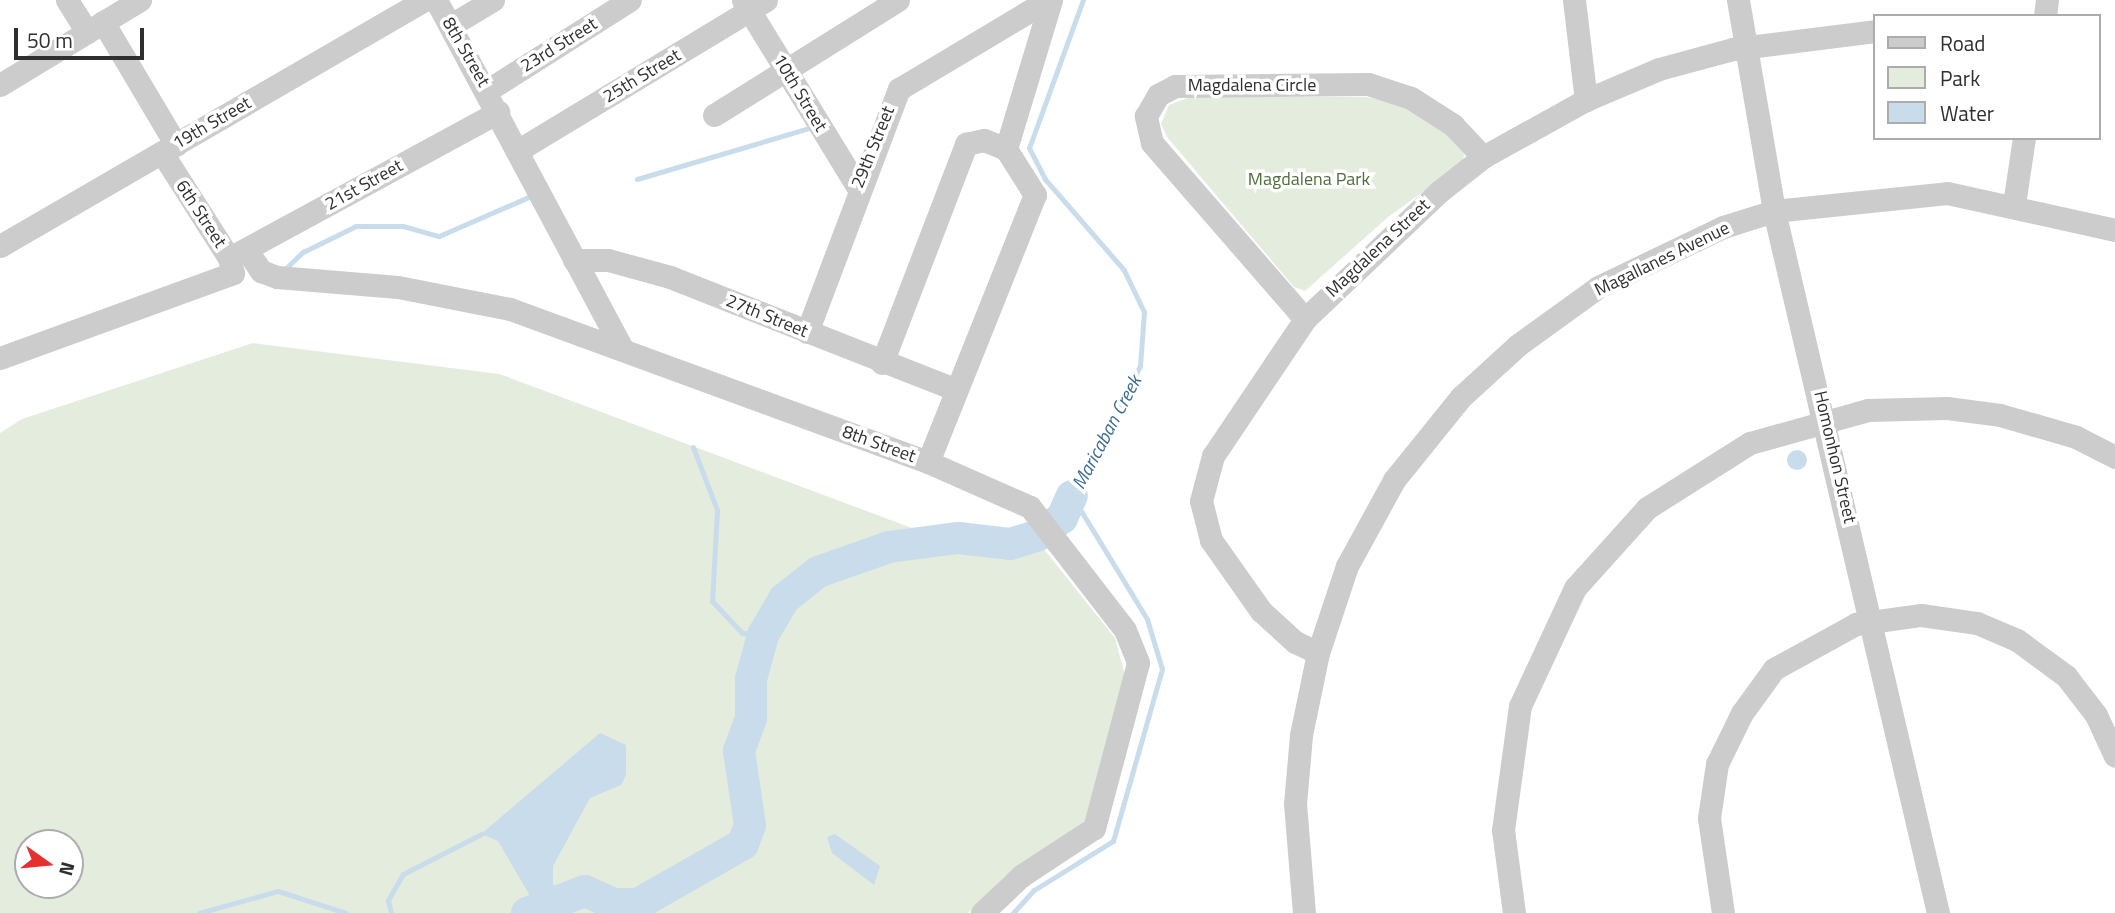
<!DOCTYPE html>
<style>
body{margin:0}
#map{position:relative;width:2115px;height:913px;overflow:hidden;background:#fff;font-family:"Titillium Web",sans-serif}
div>[style]{position:absolute}
.green>*{inset:0;background:#e4ecdd}
.water>*{inset:0;background:#c9dcec}
.round{border-radius:50%}
.stream>*{height:5px;margin:-2.5px;padding:0 2.5px;transform-origin:2.5px;border-radius:2.5px;background:#c9dcec}
.river>*{height:32px;margin:-16px;padding:0 16px;transform-origin:16px;border-radius:16px;background:#c9dcec}
.minor>*{height:23px;margin:-11.5px;padding:0 11.5px;transform-origin:11.5px;border-radius:11.5px;background:#ccc}
span{translate:-50% -50%;white-space:nowrap;text-align:center;line-height:1.15;-webkit-text-stroke:7px #fff;paint-order:stroke}
.street-label{font-size:18px;color:#2f2f2f}
.park-label{font-size:18px;color:#4f6c3b}
.water-label{font-size:19px;color:#3b6b93;font-style:italic}
.legend{position:absolute;left:1873px;top:14px;width:228px;height:126px;box-sizing:border-box;background:#fff;border:2px solid #acacac;margin:0;padding:9px 12px;list-style:none;font-size:21px;color:#2f2f2f}
.legend li{display:flex;align-items:center;gap:14px;height:35px}
.legend b{width:35px;border:2px solid #acacac}
.north{position:absolute;left:14px;top:829px;width:70px;height:70px;box-sizing:border-box;background:#fff;border:2px solid #acacac;border-radius:50%;rotate:105deg;font-size:19px;font-weight:700;line-height:28px;text-align:center;color:#2f2f2f}
.north::after{content:'';display:block;margin:auto;width:24px;height:32px;background:#e82f30;clip-path:polygon(50% 0,100% 100%,50% 72%,0 100%)}
.scale{position:absolute;left:14px;top:28px;width:130px;height:32px;box-sizing:border-box;border:4px solid #2f2f2f;border-top:0;padding-left:9px;font-size:21px;line-height:24px;white-space:nowrap;color:#2f2f2f;-webkit-text-stroke:5px #fff;paint-order:stroke}
</style>
<div id="map">
<div class="green">
<div style="clip-path:polygon(1190px 97px,1365px 97px,1409px 105px,1443px 128px,1464px 154px,1463px 163px,1388px 217px,1305px 291px,1294px 287px,1167px 137px,1161px 124px,1169px 105px)"></div>
<div style="clip-path:polygon(evenodd,253px 343px,499px 374px,963px 547px,1043px 548px,1115px 638px,1125px 675px,1086px 820px,1005px 876px,968px 913px,0 913px,0 433px,22px 419px,253px 343px,28px 843px,70px 843px,70px 885px,28px 885px,28px 843px)"></div>
</div>
<div class="water">
<div class="round" style="left:1787px;top:450px;width:20px;height:20px"></div>
<div style="clip-path:polygon(600px 733px,626px 745px,626px 775px,621px 785px,590px 798px,553px 866px,553px 884px,566px 913px,540px 913px,498px 841px,481px 834px)"></div>
<div style="clip-path:polygon(835px 834px,880px 866px,874px 885px,832px 853px,827px 837px)"></div>
</div>
<div class="stream">
<div style="left:637px;top:179px;width:179px;rotate:-16.5deg"></div>
<div style="left:283px;top:271px;width:28px;rotate:-44deg"></div>
<div style="left:303px;top:252px;width:59px;rotate:-26.1deg"></div>
<div style="left:356px;top:226px;width:47px"></div>
<div style="left:403px;top:226px;width:37px;rotate:16deg"></div>
<div style="left:439px;top:236px;width:100px;rotate:-23.5deg"></div>
<div style="left:693px;top:447px;width:67px;rotate:69.1deg"></div>
<div style="left:717px;top:510px;width:91px;rotate:93.1deg"></div>
<div style="left:712px;top:601px;width:44px;rotate:46.8deg"></div>
<div style="left:742px;top:633px;width:21px;rotate:5deg"></div>
<div style="left:199px;top:913px;width:82px;rotate:-15.6deg"></div>
<div style="left:278px;top:891px;width:71px;rotate:17.9deg"></div>
<div style="left:391px;top:913px;width:13px;rotate:-103deg"></div>
<div style="left:388px;top:900px;width:30px;rotate:-60deg"></div>
<div style="left:403px;top:874px;width:88px;rotate:-27.1deg"></div>
<div style="left:1013px;top:913px;width:31px;rotate:-48deg"></div>
<div style="left:1034px;top:890px;width:93px;rotate:-31.8deg"></div>
<div style="left:1113px;top:841px;width:179px;rotate:-74.1deg"></div>
<div style="left:1162px;top:669px;width:52px;rotate:-106.7deg"></div>
<div style="left:1147px;top:619px;width:144px;rotate:-121.4deg"></div>
<div style="left:1072px;top:496px;width:147px;rotate:-62.4deg"></div>
<div style="left:1140px;top:366px;width:54px;rotate:-85.8deg"></div>
<div style="left:1144px;top:312px;width:47px;rotate:-115.5deg"></div>
<div style="left:1124px;top:270px;width:121px;rotate:-131deg"></div>
<div style="left:1045px;top:179px;width:35px;rotate:-117deg"></div>
<div style="left:1029px;top:148px;width:158px;rotate:-70deg"></div>
</div>
<div class="river">
<div style="left:527px;top:913px;width:62px;rotate:-20.8deg"></div>
<div style="left:585px;top:891px;width:32px;rotate:24deg"></div>
<div style="left:614px;top:904px;width:24px"></div>
<div style="left:638px;top:904px;width:121px;rotate:-29.7deg"></div>
<div style="left:743px;top:844px;width:20px;rotate:-70deg"></div>
<div style="left:750px;top:825px;width:75px;rotate:-98.5deg"></div>
<div style="left:739px;top:751px;width:35px;rotate:-70deg"></div>
<div style="left:751px;top:718px;width:39px;rotate:-90deg"></div>
<div style="left:751px;top:679px;width:46px;rotate:-74.7deg"></div>
<div style="left:763px;top:635px;width:42px;rotate:-59.7deg"></div>
<div style="left:784px;top:599px;width:43px;rotate:-38.5deg"></div>
<div style="left:818px;top:572px;width:75px;rotate:-19.4deg"></div>
<div style="left:889px;top:547px;width:70px;rotate:-7.4deg"></div>
<div style="left:958px;top:538px;width:52px;rotate:6.6deg"></div>
<div style="left:1010px;top:544px;width:28px;rotate:-17deg"></div>
<div style="left:1037px;top:536px;width:31px;rotate:-36deg"></div>
<div style="left:1062px;top:518px;width:24px;rotate:-66deg"></div>
</div>
<div class="minor">
<div style="left:67px;top:0;width:38px;rotate:58deg"></div>
<div style="left:436px;top:0;width:395px;rotate:61.9deg"></div>
<div style="left:743px;top:0;width:218px;rotate:58.5deg"></div>
<div style="left:1574px;top:0;width:101px;rotate:83.2deg"></div>
<div style="left:1738px;top:0;width:214px;rotate:80.3deg"></div>
<div style="left:1774px;top:211px;width:721px;rotate:76.85deg"></div>
<div style="left:2045px;top:16px;width:16px;rotate:-83deg"></div>
<div style="left:103px;top:22px;width:143px;rotate:59.3deg"></div>
<div style="left:451px;top:25px;width:49px;rotate:-30.8deg"></div>
<div style="left:0;top:85px;width:164px;rotate:-31.3deg"></div>
<div style="left:488px;top:90px;width:168px;rotate:-32.4deg"></div>
<div style="left:714px;top:115px;width:217px;rotate:-32deg"></div>
<div style="left:517px;top:151px;width:291px;rotate:-31.2deg"></div>
<div style="left:2014px;top:204px;width:67px;rotate:-81.4deg"></div>
<div style="left:0;top:246px;width:490px;rotate:-30.1deg"></div>
<div style="left:246px;top:249px;width:27px;rotate:56deg"></div>
<div style="left:261px;top:271px;width:17px;rotate:21deg"></div>
<div style="left:277px;top:277px;width:121px;rotate:4.7deg"></div>
<div style="left:398px;top:287px;width:114px;rotate:11.1deg"></div>
<div style="left:510px;top:309px;width:445px;rotate:20.1deg"></div>
<div style="left:928px;top:462px;width:111px;rotate:23.8deg"></div>
<div style="left:1030px;top:507px;width:155px;rotate:52.3deg"></div>
<div style="left:1125px;top:630px;width:35px;rotate:68deg"></div>
<div style="left:1138px;top:663px;width:171px;rotate:104.9deg"></div>
<div style="left:1094px;top:828px;width:87px;rotate:146.7deg"></div>
<div style="left:1021px;top:876px;width:54px;rotate:136.5deg"></div>
<div style="left:233px;top:256px;width:302px;rotate:-28.5deg"></div>
<div style="left:574px;top:260px;width:34px"></div>
<div style="left:608px;top:260px;width:64px;rotate:15.3deg"></div>
<div style="left:670px;top:277px;width:306px;rotate:21.5deg"></div>
<div style="left:1305px;top:319px;width:233px;rotate:-131deg"></div>
<div style="left:1152px;top:143px;width:28px;rotate:-103deg"></div>
<div style="left:1146px;top:116px;width:24px;rotate:-60deg"></div>
<div style="left:1158px;top:95px;width:19px;rotate:-28deg"></div>
<div style="left:1175px;top:86px;width:193px;rotate:-0.6deg"></div>
<div style="left:1368px;top:84px;width:45px;rotate:18deg"></div>
<div style="left:1411px;top:98px;width:50px;rotate:32.7deg"></div>
<div style="left:1453px;top:125px;width:44px;rotate:46.8deg"></div>
<div style="left:807px;top:332px;width:260px;rotate:-69.3deg"></div>
<div style="left:899px;top:89px;width:174px;rotate:-30.9deg"></div>
<div style="left:0;top:358px;width:248px;rotate:-20deg"></div>
<div style="left:233px;top:273px;width:16px;rotate:-105deg"></div>
<div style="left:229px;top:258px;width:125px;rotate:-122.5deg"></div>
<div style="left:882px;top:363px;width:235px;rotate:-69deg"></div>
<div style="left:966px;top:144px;width:18px;rotate:-13deg"></div>
<div style="left:984px;top:140px;width:24px;rotate:22deg"></div>
<div style="left:928px;top:462px;width:288px;rotate:-68.2deg"></div>
<div style="left:1035px;top:195px;width:54px;rotate:-122.2deg"></div>
<div style="left:1006px;top:149px;width:156px;rotate:-73.2deg"></div>
<div style="left:1318px;top:653px;width:25px;rotate:-154deg"></div>
<div style="left:1295px;top:642px;width:46px;rotate:-137.6deg"></div>
<div style="left:1261px;top:611px;width:87px;rotate:-125.2deg"></div>
<div style="left:1211px;top:540px;width:40px;rotate:-104.4deg"></div>
<div style="left:1201px;top:501px;width:47px;rotate:-75.1deg"></div>
<div style="left:1213px;top:456px;width:165px;rotate:-56.1deg"></div>
<div style="left:1305px;top:319px;width:186px;rotate:-43.5deg"></div>
<div style="left:1440px;top:191px;width:55px;rotate:-38.3deg"></div>
<div style="left:1483px;top:157px;width:118px;rotate:-29deg"></div>
<div style="left:1586px;top:100px;width:79px;rotate:-23deg"></div>
<div style="left:1659px;top:69px;width:77px;rotate:-15.1deg"></div>
<div style="left:1733px;top:49px;width:143px;rotate:-7.2deg"></div>
<div style="left:1304px;top:913px;width:109px;rotate:-94.7deg"></div>
<div style="left:1295px;top:804px;width:69px;rotate:-85deg"></div>
<div style="left:1301px;top:735px;width:84px;rotate:-78.3deg"></div>
<div style="left:1318px;top:653px;width:92px;rotate:-71.6deg"></div>
<div style="left:1347px;top:566px;width:98px;rotate:-61.3deg"></div>
<div style="left:1394px;top:480px;width:107px;rotate:-51.1deg"></div>
<div style="left:1461px;top:397px;width:77px;rotate:-42.4deg"></div>
<div style="left:1518px;top:345px;width:99px;rotate:-35.9deg"></div>
<div style="left:1598px;top:287px;width:139px;rotate:-25.6deg"></div>
<div style="left:1723px;top:227px;width:53px;rotate:-17.4deg"></div>
<div style="left:1774px;top:211px;width:174px;rotate:-5.9deg"></div>
<div style="left:1947px;top:193px;width:172px;rotate:12.4deg"></div>
<div style="left:1514px;top:913px;width:84px;rotate:-97.5deg"></div>
<div style="left:1503px;top:830px;width:125px;rotate:-82.2deg"></div>
<div style="left:1520px;top:706px;width:130px;rotate:-65deg"></div>
<div style="left:1575px;top:588px;width:108px;rotate:-48deg"></div>
<div style="left:1647px;top:508px;width:122px;rotate:-32.3deg"></div>
<div style="left:1750px;top:443px;width:123px;rotate:-15.6deg"></div>
<div style="left:1868px;top:410px;width:79px;rotate:-1.5deg"></div>
<div style="left:1947px;top:408px;width:53px;rotate:7.5deg"></div>
<div style="left:2000px;top:415px;width:79px;rotate:16.1deg"></div>
<div style="left:2076px;top:437px;width:44px;rotate:27.1deg"></div>
<div style="left:1723px;top:913px;width:96px;rotate:-98.4deg"></div>
<div style="left:1709px;top:818px;width:55px;rotate:-81.6deg"></div>
<div style="left:1717px;top:764px;width:57px;rotate:-63.9deg"></div>
<div style="left:1742px;top:713px;width:54px;rotate:-54deg"></div>
<div style="left:1774px;top:669px;width:94px;rotate:-28.8deg"></div>
<div style="left:1856px;top:624px;width:66px;rotate:-7.9deg"></div>
<div style="left:1921px;top:615px;width:57px;rotate:8.1deg"></div>
<div style="left:1977px;top:623px;width:43px;rotate:23deg"></div>
<div style="left:2017px;top:640px;width:61px;rotate:36.3deg"></div>
<div style="left:2066px;top:676px;width:49px;rotate:52.4deg"></div>
<div style="left:2096px;top:715px;width:45px;rotate:65.1deg"></div>
</div>
<div class="street-label">
<span style="left:559px;top:45px;rotate:-32deg">23rd Street</span>
<span style="left:466px;top:52px;rotate:60deg">8th Street</span>
<span style="left:642px;top:76px;rotate:-31deg">25th Street</span>
<span style="left:1252px;top:85px">Magdalena Circle</span>
<span style="left:800px;top:93px;rotate:59deg">10th Street</span>
<span style="left:212px;top:123px;rotate:-30deg">19th Street</span>
<span style="left:873px;top:147px;rotate:-68deg">29th Street</span>
<span style="left:364px;top:185px;rotate:-29deg">21st Street</span>
<span style="left:201px;top:214px;rotate:57deg">6th Street</span>
<span style="left:1378px;top:248px;rotate:-43deg">Magdalena Street</span>
<span style="left:1662px;top:259px;rotate:-26deg">Magallanes Avenue</span>
<span style="left:767px;top:316px;rotate:22deg">27th Street</span>
<span style="left:879px;top:444px;rotate:20deg">8th Street</span>
<span style="left:1835px;top:457px;rotate:77deg">Homonhon Street</span>
</div>
<div class="park-label">
<span style="left:1309px;top:179px">Magdalena Park</span>
</div>
<div class="water-label">
<span style="left:1106px;top:432px;rotate:-62deg">Maricaban Creek</span>
</div>
<ul class="legend">
<li><b style="height:9px;background:#ccc"></b>Road</li>
<li><b style="height:19px;background:#e4ecdd"></b>Park</li>
<li><b style="height:19px;background:#c9dcec"></b>Water</li>
</ul>
<div class="north">N</div>
<div class="scale">50 m</div>
</div>
